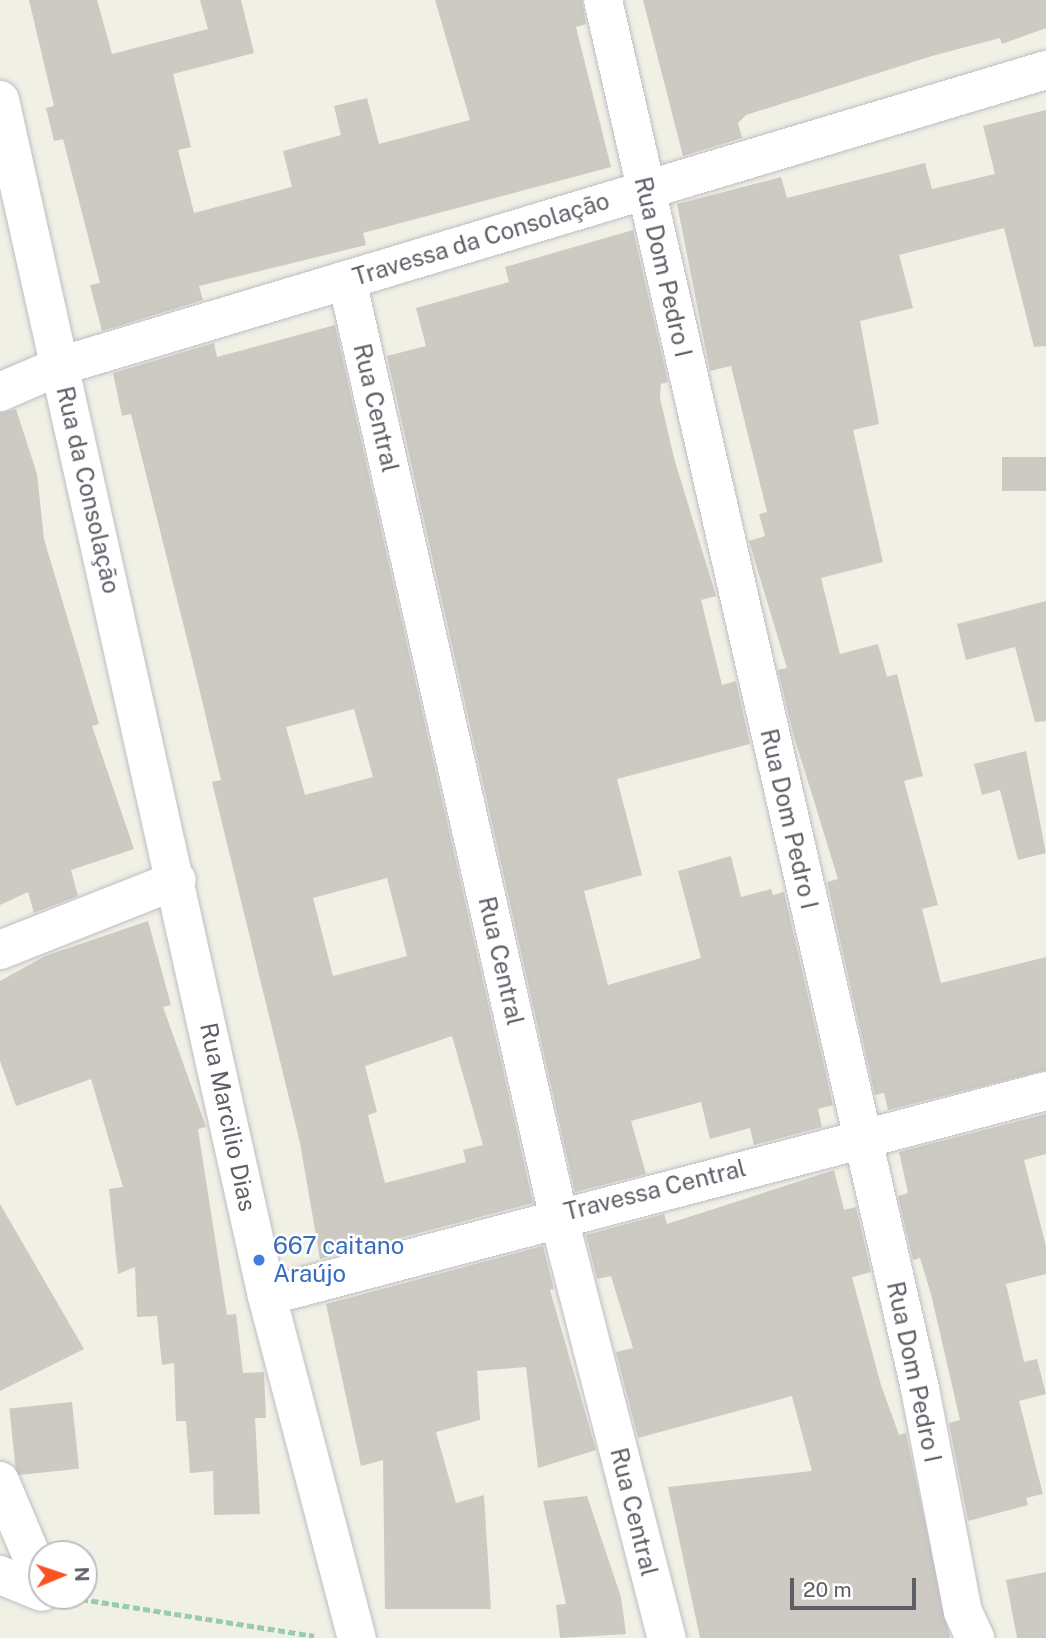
<!DOCTYPE html>
<meta charset="utf-8">
<style>
body{margin:0}
#map{position:relative;width:1046px;height:1638px;overflow:hidden;background:#f1f0e5;font-family:"Public Sans",sans-serif}
div>[style]{position:absolute}
.building>*{inset:0;background:#cccac2;transform-origin:0 0}
.path>*{height:4.5px;margin-top:-2.25px;transform-origin:0;background:repeating-linear-gradient(90deg,#97ccae 0 7px,transparent 0 10.5px)}
.roads{filter:drop-shadow(0 0 2px #bdbec5) drop-shadow(0 0 2px #bdbec5)}
.street>*{height:38px;margin:-19px;padding:0 19px;transform-origin:19px;border-radius:19px;background:#fff}
.dots>*{width:19px;height:19px;translate:-50% -50%;box-sizing:border-box;border:4px solid #fff;border-radius:50%}
span{translate:-50% -50%;white-space:nowrap;text-align:center;line-height:1.15;-webkit-text-stroke:5px #fff;paint-order:stroke}
.street-label{font-size:24px;color:#5d6067}
.shop-label{font-size:24px;color:#366cbe}
.left{translate:0 -50%;text-align:left}
.north{position:absolute;left:28px;top:1540px;width:70px;height:70px;box-sizing:border-box;background:#fff;border:2px solid #bebfc2;border-radius:50%;rotate:88deg;font-size:19px;font-weight:700;line-height:28px;text-align:center;color:#5d6067}
.north::after{content:'';display:block;margin:auto;width:24px;height:32px;background:#fc5121;clip-path:polygon(50% 0,100% 100%,50% 72%,0 100%)}
.scale{position:absolute;left:790px;top:1578px;width:126px;height:32px;box-sizing:border-box;border:4px solid #5d6067;border-top:0;padding-left:9px;font-size:21px;line-height:24px;white-space:nowrap;color:#5d6067;-webkit-text-stroke:5px #fff;paint-order:stroke}
</style>
<div id="map">
<div class="building">
<div style="clip-path:polygon(29px 0,97px 0,112px 54px,208px 29px,200px 0,241px 0,254px 53px,173px 74px,191px 147px,178px 150px,194px 213px,292px 187px,283px 151px,341px 135px,334px 106px,367px 98px,379px 144px,470px 120px,435px 0,582px 0,586px 24px,576px 27px,611px 167px,363px 233px,366px 245px,199px 286px,203px 300px,102px 331px,90px 285px,100px 283px,63px 139px,54px 141px,46px 108px,54px 106px)"></div>
<div style="clip-path:polygon(643px 0,1046px 0,1046px 28px,1002px 44px,1000px 38px,932px 56px,746px 115px,738px 123px,742px 138px,683px 156px)"></div>
<div style="clip-path:polygon(1046px 110px,1046px 346px,1034px 347px,1004px 228px,899px 255px,913px 308px,860px 321px,879px 424px,853px 430px,883px 562px,821px 578px,840px 654px,878px 644px,887px 677px,897px 674px,923px 776px,904px 781px,938px 905px,922px 909px,941px 983px,1046px 957px,1046px 1070px,888px 1110px,884px 1093px,875px 1095px,827px 882px,838px 879px,793px 733px,778px 670px,787px 668px,749px 541px,765px 536px,759px 514px,767px 512px,731px 366px,710px 371px,677px 204px,781px 177px,787px 198px,925px 163px,932px 189px,995px 174px,983px 126px)"></div>
<div style="clip-path:polygon(633px 230px,668px 382px,661px 384px,660px 398px,674px 458px,716px 596px,701px 600px,722px 685px,736px 681px,750px 744px,617px 779px,642px 875px,584px 891px,608px 985px,701px 958px,678px 871px,731px 856px,741px 897px,771px 889px,773px 895px,784px 892px,833px 1105px,818px 1109px,822px 1127px,754px 1145px,750px 1128px,710px 1139px,701px 1102px,631px 1121px,646px 1174px,575px 1192px,387px 356px,426px 346px,416px 308px,509px 282px,505px 267px)"></div>
<div style="clip-path:polygon(evenodd,335px 325px,533px 1203px,320px 1259px,300px 1143px,212px 782px,221px 780px,192px 659px,131px 414px,122px 416px,113px 373px,214px 343px,217px 357px,335px 325px,354px 709px,373px 777px,305px 795px,286px 727px,354px 709px,335px 325px,387px 878px,407px 956px,333px 976px,313px 898px,387px 878px,335px 325px,452px 1036px,483px 1145px,463px 1150px,466px 1162px,385px 1183px,368px 1115px,377px 1112px,365px 1066px,452px 1036px)"></div>
<div style="clip-path:polygon(16px 409px,37px 474px,44px 539px,99px 724px,92px 726px,134px 849px,71px 870px,78px 896px,34px 913px,28px 892px,0 905px,0 413px)"></div>
<div style="left:1046px;top:457px;width:34px;height:44px;rotate:90deg"></div>
<div style="clip-path:polygon(1046px 601px,1046px 721px,1035px 722px,1015px 647px,966px 660px,957px 624px)"></div>
<div style="clip-path:polygon(1026px 751px,1046px 853px,1018px 860px,1000px 790px,982px 795px,974px 764px)"></div>
<div style="clip-path:polygon(148px 921px,171px 1005px,163px 1007px,206px 1127px,198px 1129px,227px 1315px,236px 1314px,243px 1373px,264px 1372px,266px 1418px,255px 1418px,260px 1514px,214px 1515px,213px 1471px,190px 1473px,186px 1421px,176px 1421px,174px 1363px,162px 1365px,157px 1316px,137px 1317px,135px 1267px,118px 1274px,109px 1189px,123px 1187px,91px 1079px,16px 1106px,0 1061px,0 981px,45px 956px)"></div>
<div style="clip-path:polygon(1046px 1114px,1046px 1154px,1024px 1160px,1046px 1246px,1046px 1274px,1006px 1284px,1024px 1362px,1037px 1359px,1046px 1394px,1019px 1401px,1043px 1494px,1026px 1498px,1028px 1505px,968px 1521px,949px 1423px,960px 1420px,931px 1294px,920px 1258px,913px 1260px,898px 1196px,908px 1193px,899px 1152px)"></div>
<div style="clip-path:polygon(834px 1170px,844px 1210px,856px 1207px,871px 1272px,852px 1277px,881px 1385px,899px 1435px,906px 1433px,950px 1638px,700px 1638px,668px 1487px,812px 1471px,794px 1404px,792px 1396px,638px 1438px,616px 1352px,633px 1348px,611px 1276px,597px 1279px,586px 1235px,664px 1214px,667px 1224px)"></div>
<div style="clip-path:polygon(0 1204px,84px 1349px,0 1391px)"></div>
<div style="clip-path:polygon(543px 1246px,554px 1289px,550px 1290px,596px 1450px,538px 1468px,526px 1367px,477px 1371px,480px 1420px,436px 1432px,456px 1503px,484px 1495px,491px 1609px,385px 1609px,383px 1460px,361px 1466px,326px 1304px)"></div>
<div style="left:72px;top:1402px;width:67px;height:63px;rotate:84deg"></div>
<div style="clip-path:polygon(587px 1496px,621px 1597px,626px 1634px,560px 1638px,556px 1605px,566px 1604px,543px 1501px)"></div>
<div style="clip-path:polygon(1046px 1572px,1046px 1638px,1017px 1638px,1006px 1580px)"></div>
</div>
<div class="path">
<div style="left:81px;top:1599px;width:236px;rotate:9deg"></div>
</div>
<div class="roads">
<div class="street">
<div style="left:603px;top:0;width:1425px;rotate:77.14deg"></div>
<div style="left:920px;top:1389px;width:227px;rotate:79.1deg"></div>
<div style="left:963px;top:1612px;width:29px;rotate:65deg"></div>
<div style="left:0;top:100px;width:1225px;rotate:77.42deg"></div>
<div style="left:267px;top:1296px;width:354px;rotate:75.3deg"></div>
<div style="left:347px;top:280px;width:959px;rotate:77.28deg"></div>
<div style="left:558px;top:1215px;width:437px;rotate:75.6deg"></div>
<div style="left:0;top:392px;width:65px;rotate:-23.4deg"></div>
<div style="left:60px;top:366px;width:1029px;rotate:-16.71deg"></div>
<div style="left:0;top:950px;width:190px;rotate:-21.6deg"></div>
<div style="left:267px;top:1296px;width:806px;rotate:-14.74deg"></div>
<div style="left:0;top:1481px;width:108px;rotate:67.2deg"></div>
<div style="left:0;top:1575px;width:45px;rotate:22deg"></div>
</div>
</div>
<div class="dots">
<div style="left:259px;top:1260px;background:#3f7fe0"></div>
</div>
<div class="street-label">
<span style="left:481px;top:239px;rotate:-17deg">Travessa da Consolação</span>
<span style="left:663px;top:267px;rotate:77deg">Rua Dom Pedro I</span>
<span style="left:376px;top:408px;rotate:77deg">Rua Central</span>
<span style="left:88px;top:490px;rotate:77deg">Rua da Consolação</span>
<span style="left:789px;top:819px;rotate:77deg">Rua Dom Pedro I</span>
<span style="left:501px;top:961px;rotate:77deg">Rua Central</span>
<span style="left:228px;top:1117px;rotate:78deg">Rua Marcilio Dias</span>
<span style="left:655px;top:1190px;rotate:-14deg">Travessa Central</span>
<span style="left:914px;top:1372px;rotate:78deg">Rua Dom Pedro I</span>
<span style="left:634px;top:1512px;rotate:76deg">Rua Central</span>
</div>
<div class="shop-label">
<span class="left" style="left:273px;top:1260px">667 caitano<br>Araújo</span>
</div>
<div class="north">N</div>
<div class="scale">20 m</div>
</div>
